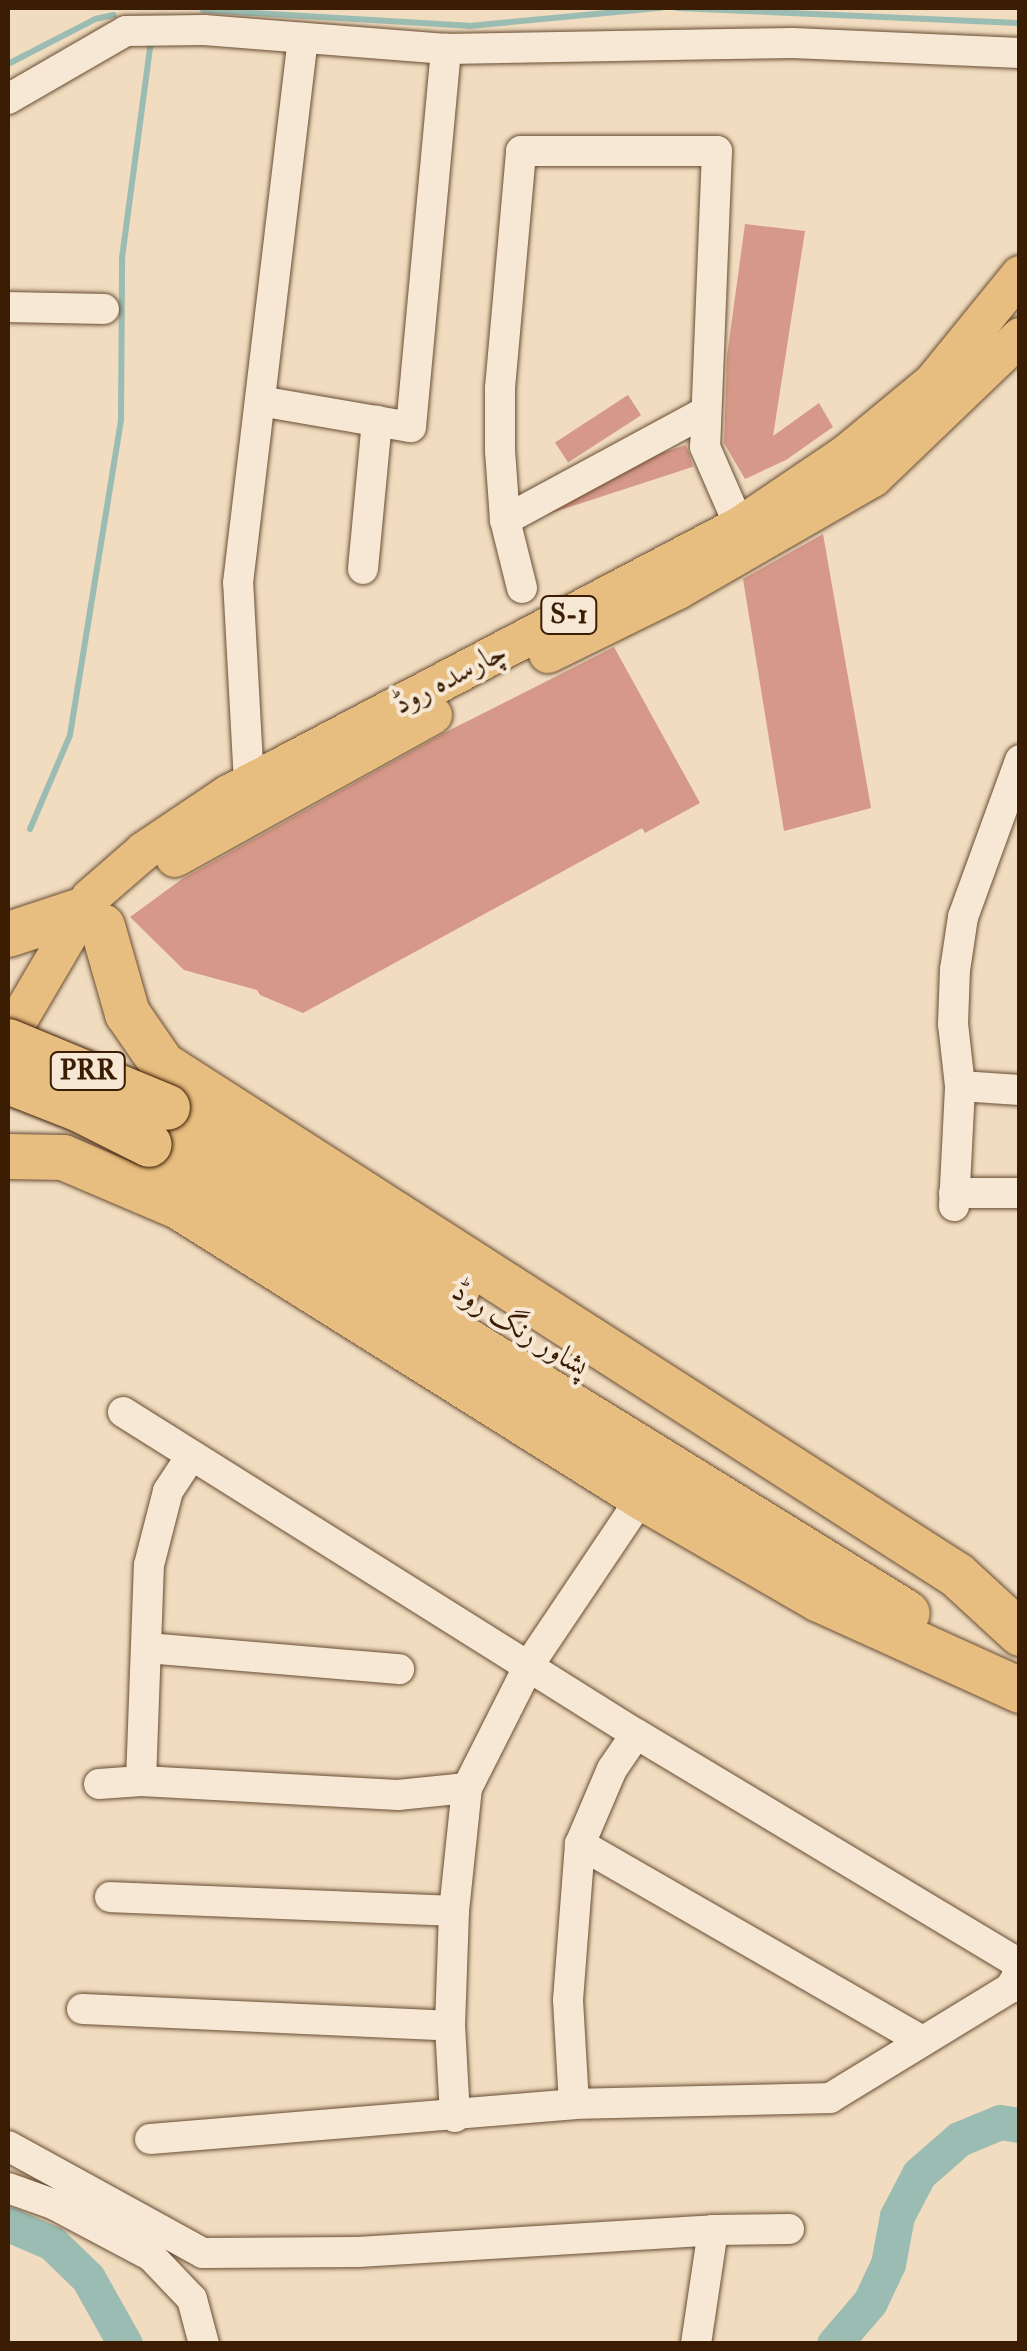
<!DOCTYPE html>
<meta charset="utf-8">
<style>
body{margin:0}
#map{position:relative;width:1027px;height:2351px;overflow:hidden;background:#f1dcbf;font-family:"IM FELL Double Pica",Amiri,serif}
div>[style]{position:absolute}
.stream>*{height:6px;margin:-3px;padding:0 3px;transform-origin:3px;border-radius:3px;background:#9bbcb2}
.river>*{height:35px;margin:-17.5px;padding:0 17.5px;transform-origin:17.5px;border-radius:17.5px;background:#9bbcb2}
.building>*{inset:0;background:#d69888;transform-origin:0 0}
.roads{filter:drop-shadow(0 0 2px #684d33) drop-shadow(0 0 2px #684d33)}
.minor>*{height:30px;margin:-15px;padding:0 15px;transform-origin:15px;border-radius:15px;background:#f6e8d5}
.major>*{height:38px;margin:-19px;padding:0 19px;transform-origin:19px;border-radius:19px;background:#e8be80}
.highway>*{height:45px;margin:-22.5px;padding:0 22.5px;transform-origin:22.5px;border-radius:22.5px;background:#e8be80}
.bridges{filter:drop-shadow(0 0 2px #3b1d04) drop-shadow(0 0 2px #3b1d04)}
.highway-bridge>*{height:45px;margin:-22.5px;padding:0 22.5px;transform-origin:22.5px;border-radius:22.5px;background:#e8be80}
span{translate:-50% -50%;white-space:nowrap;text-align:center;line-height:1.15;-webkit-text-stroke:8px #f6e8d5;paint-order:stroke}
.shield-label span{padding:2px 8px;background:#f6e8d5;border:2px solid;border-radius:8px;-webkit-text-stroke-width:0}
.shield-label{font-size:28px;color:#3b1d04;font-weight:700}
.street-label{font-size:30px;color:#3b1d04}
.frame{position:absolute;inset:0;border:10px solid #3b1d04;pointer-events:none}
</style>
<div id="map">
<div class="stream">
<div style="left:677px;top:8px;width:343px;rotate:2.5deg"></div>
<div style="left:203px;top:10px;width:266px;rotate:3.4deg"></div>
<div style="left:469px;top:26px;width:193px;rotate:-5.4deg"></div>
<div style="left:8px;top:64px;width:98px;rotate:-27.3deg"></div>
<div style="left:95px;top:19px;width:19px;rotate:-12deg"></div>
<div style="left:30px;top:829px;width:102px;rotate:-66.9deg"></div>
<div style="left:70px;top:735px;width:320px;rotate:-80.8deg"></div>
<div style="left:121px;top:419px;width:161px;rotate:-89.6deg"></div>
<div style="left:122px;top:258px;width:213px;rotate:-82.4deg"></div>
</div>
<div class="river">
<div style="left:8px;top:2224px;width:48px;rotate:23.4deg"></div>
<div style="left:52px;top:2243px;width:50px;rotate:44.2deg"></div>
<div style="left:88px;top:2278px;width:76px;rotate:60.7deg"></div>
<div style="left:834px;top:2344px;width:55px;rotate:-49.4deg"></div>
<div style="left:870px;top:2302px;width:42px;rotate:-64.7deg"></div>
<div style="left:888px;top:2264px;width:49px;rotate:-79.4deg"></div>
<div style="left:897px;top:2216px;width:47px;rotate:-62.4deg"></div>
<div style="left:919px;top:2174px;width:53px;rotate:-41.2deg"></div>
<div style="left:959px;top:2139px;width:44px;rotate:-22.5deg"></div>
<div style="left:1000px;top:2122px;width:20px;rotate:9deg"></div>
</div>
<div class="building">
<div style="clip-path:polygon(745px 224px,805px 231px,773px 436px,819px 403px,833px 427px,786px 460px,745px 479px,724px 443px,727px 356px)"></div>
<div style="left:628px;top:395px;width:24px;height:87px;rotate:57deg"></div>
<div style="left:686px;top:445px;width:23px;height:180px;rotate:72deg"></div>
<div style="clip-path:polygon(823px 534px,871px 808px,784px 831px,743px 579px)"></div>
<div style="clip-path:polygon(614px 647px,700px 803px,645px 833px,642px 828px,303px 1013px,260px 995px,257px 990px,184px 970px,130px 917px,182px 879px,448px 731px)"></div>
</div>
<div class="roads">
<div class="minor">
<div style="left:8px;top:99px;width:136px;rotate:-30deg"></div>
<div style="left:126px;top:31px;width:78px;rotate:-0.7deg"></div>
<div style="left:204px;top:30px;width:243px;rotate:4.5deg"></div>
<div style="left:446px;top:49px;width:347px;rotate:-1deg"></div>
<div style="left:793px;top:43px;width:227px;rotate:2.5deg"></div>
<div style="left:8px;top:307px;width:96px;rotate:1.2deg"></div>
<div style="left:260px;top:401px;width:153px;rotate:9.8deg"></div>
<div style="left:411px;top:427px;width:380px;rotate:-84.7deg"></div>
<div style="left:505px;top:520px;width:225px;rotate:-28.4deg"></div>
<div style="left:363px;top:569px;width:149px;rotate:-84.6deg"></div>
<div style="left:522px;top:588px;width:70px;rotate:-104deg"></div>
<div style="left:505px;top:520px;width:69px;rotate:-94.1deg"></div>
<div style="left:500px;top:451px;width:63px;rotate:-90deg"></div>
<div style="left:500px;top:388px;width:238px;rotate:-84.9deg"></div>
<div style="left:521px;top:151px;width:196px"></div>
<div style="left:717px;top:151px;width:296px;rotate:92.3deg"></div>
<div style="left:705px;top:447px;width:105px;rotate:66.4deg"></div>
<div style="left:249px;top:783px;width:200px;rotate:-93.1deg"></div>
<div style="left:238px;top:583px;width:549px;rotate:-83.2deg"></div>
<div style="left:960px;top:1086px;width:60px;rotate:3.8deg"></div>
<div style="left:954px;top:1193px;width:66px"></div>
<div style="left:954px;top:1206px;width:120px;rotate:-87.1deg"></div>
<div style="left:960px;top:1086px;width:62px;rotate:-96.4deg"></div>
<div style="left:953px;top:1024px;width:54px;rotate:-87.9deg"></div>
<div style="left:955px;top:970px;width:54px;rotate:-81.4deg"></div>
<div style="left:963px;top:917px;width:167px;rotate:-70deg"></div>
<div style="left:123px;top:1412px;width:606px;rotate:32.12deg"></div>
<div style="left:636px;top:1734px;width:42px;rotate:124.4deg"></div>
<div style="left:612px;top:1769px;width:82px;rotate:113.1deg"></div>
<div style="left:580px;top:1844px;width:156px;rotate:94.4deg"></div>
<div style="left:568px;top:2000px;width:104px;rotate:86.7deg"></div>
<div style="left:147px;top:1648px;width:253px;rotate:4.8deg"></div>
<div style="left:141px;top:1781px;width:216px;rotate:-87.9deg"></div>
<div style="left:149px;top:1565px;width:76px;rotate:-75.6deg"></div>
<div style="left:168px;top:1491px;width:42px;rotate:-56.7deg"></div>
<div style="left:99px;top:1784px;width:42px;rotate:-4.1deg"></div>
<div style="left:141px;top:1781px;width:257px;rotate:3.1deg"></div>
<div style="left:398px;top:1795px;width:69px;rotate:-5.8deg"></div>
<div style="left:580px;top:1844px;width:395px;rotate:29.9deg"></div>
<div style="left:110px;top:1897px;width:344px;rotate:2.3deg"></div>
<div style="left:82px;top:2009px;width:368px;rotate:2.6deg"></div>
<div style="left:455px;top:2117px;width:91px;rotate:-93.1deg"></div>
<div style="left:450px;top:2026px;width:115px;rotate:-88deg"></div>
<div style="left:454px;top:1911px;width:124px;rotate:-84deg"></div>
<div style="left:467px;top:1788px;width:138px;rotate:-63.2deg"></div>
<div style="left:529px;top:1665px;width:202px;rotate:-56.1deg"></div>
<div style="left:150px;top:2139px;width:425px;rotate:-4.7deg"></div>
<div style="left:574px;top:2104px;width:256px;rotate:-1.3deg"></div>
<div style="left:830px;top:2098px;width:211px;rotate:-31.4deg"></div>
<div style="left:1010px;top:1988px;width:15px;rotate:-58deg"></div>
<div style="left:1018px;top:1975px;width:13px;rotate:-99deg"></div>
<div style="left:1016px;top:1962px;width:443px;rotate:-149deg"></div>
<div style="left:8px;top:2146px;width:222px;rotate:28.8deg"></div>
<div style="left:203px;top:2253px;width:155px;rotate:-0.4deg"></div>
<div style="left:358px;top:2252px;width:356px;rotate:-3.5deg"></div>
<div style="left:713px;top:2230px;width:115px;rotate:98.5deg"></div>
<div style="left:8px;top:2188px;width:48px;rotate:19.6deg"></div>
<div style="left:53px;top:2204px;width:111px;rotate:28deg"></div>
<div style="left:151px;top:2256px;width:59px;rotate:46.4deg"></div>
<div style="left:192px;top:2299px;width:47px;rotate:75.1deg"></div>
<div style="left:713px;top:2230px;width:76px;rotate:-0.8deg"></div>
</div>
<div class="major">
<div style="left:548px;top:654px;width:145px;rotate:-26.2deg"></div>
<div style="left:678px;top:590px;width:225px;rotate:-29.9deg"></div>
<div style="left:873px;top:478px;width:204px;rotate:-43.8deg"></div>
<div style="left:175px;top:858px;width:295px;rotate:-29deg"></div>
<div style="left:8px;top:1038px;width:162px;rotate:-59.6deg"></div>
<div style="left:90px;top:898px;width:72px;rotate:-41deg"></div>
<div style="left:144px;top:851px;width:100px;rotate:-34deg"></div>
<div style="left:227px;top:795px;width:581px;rotate:-27.71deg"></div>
<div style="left:741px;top:525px;width:127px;rotate:-34.1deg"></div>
<div style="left:846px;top:454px;width:113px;rotate:-39.6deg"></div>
<div style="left:933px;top:382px;width:138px;rotate:-50.9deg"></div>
</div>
<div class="highway">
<div style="left:102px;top:926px;width:91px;rotate:74deg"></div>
<div style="left:127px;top:1013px;width:62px;rotate:55.5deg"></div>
<div style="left:162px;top:1064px;width:945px;rotate:32.73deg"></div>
<div style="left:957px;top:1575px;width:86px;rotate:42.6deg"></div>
<div style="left:8px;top:934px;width:77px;rotate:-18.2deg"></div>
<div style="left:167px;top:1107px;width:342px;rotate:32.1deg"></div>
<div style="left:149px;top:1144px;width:891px;rotate:31.75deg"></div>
<div style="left:8px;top:1156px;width:55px;rotate:1deg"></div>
<div style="left:63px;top:1157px;width:125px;rotate:23.1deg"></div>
<div style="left:178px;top:1206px;width:548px;rotate:32.09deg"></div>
<div style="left:642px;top:1497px;width:204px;rotate:30deg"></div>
<div style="left:819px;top:1599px;width:221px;rotate:24.4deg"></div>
</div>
</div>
<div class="bridges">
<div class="highway-bridge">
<div style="left:8px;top:1041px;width:172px;rotate:22.5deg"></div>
<div style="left:8px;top:1081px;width:74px;rotate:21.4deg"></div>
<div style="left:77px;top:1108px;width:80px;rotate:26.6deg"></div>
</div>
</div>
<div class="shield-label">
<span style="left:569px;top:615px">S-1</span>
<span style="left:88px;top:1071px">PRR</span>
</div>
<div class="street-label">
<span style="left:450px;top:678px;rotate:-28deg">چارسدہ روڈ</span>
<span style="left:520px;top:1329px;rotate:32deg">پشاور رنگ روڈ</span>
</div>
<div class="frame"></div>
</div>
